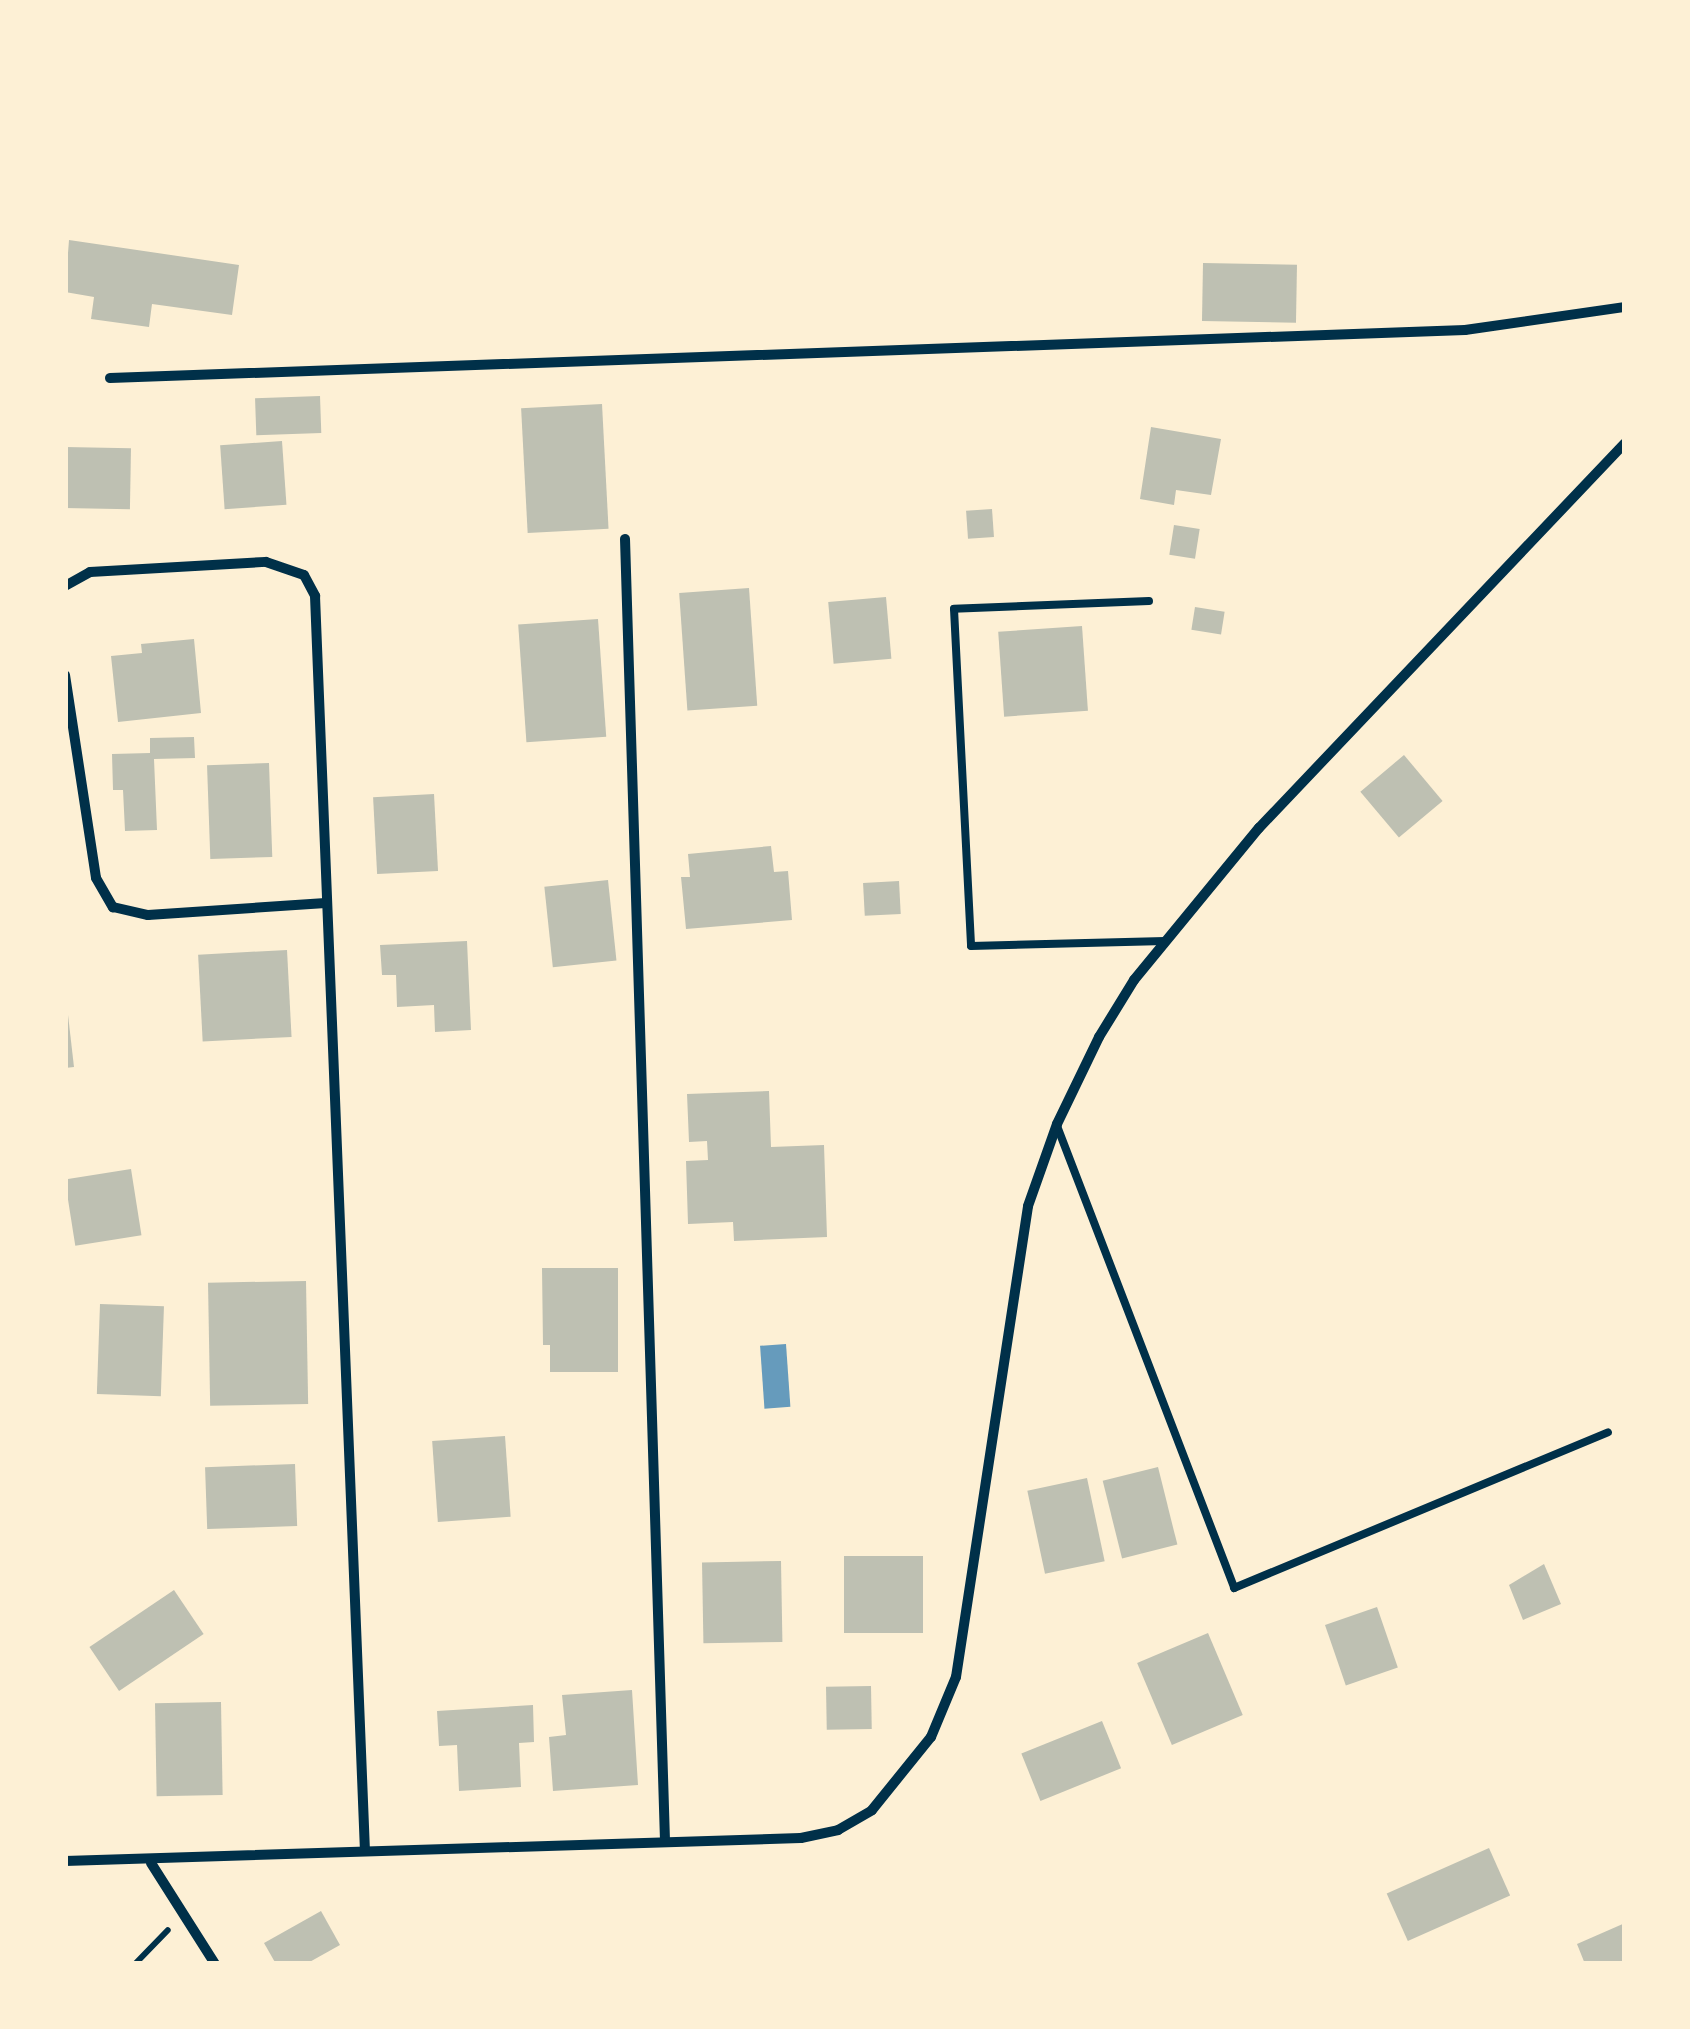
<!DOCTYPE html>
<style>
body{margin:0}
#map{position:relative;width:1690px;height:2029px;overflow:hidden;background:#fdf0d5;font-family:"Nunito Sans",sans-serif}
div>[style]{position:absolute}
.water>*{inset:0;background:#669bbc;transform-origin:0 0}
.building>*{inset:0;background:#bec0b2;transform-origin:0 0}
.path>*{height:6px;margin:-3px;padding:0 3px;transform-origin:3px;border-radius:3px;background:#003049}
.service>*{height:8px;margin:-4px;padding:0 4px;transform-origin:4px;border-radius:4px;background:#003049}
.minor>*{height:10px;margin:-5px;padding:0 5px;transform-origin:5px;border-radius:5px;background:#003049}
span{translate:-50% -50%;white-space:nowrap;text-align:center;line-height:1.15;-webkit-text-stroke:8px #fdf0d5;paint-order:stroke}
.frame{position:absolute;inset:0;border:68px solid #fdf0d5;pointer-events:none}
</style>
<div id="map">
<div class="water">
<div style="left:786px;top:1344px;width:63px;height:26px;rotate:86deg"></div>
</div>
<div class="building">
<div style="clip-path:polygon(69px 240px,239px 265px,232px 315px,152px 304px,149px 327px,91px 319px,94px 297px,65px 292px)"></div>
<div style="left:1203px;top:263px;width:94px;height:58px;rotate:1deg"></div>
<div style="left:320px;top:396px;width:37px;height:65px;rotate:88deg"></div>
<div style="left:602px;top:404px;width:125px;height:81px;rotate:87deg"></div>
<div style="clip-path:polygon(1151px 427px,1221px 439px,1211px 495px,1176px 490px,1174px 505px,1140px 499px)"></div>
<div style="left:282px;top:441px;width:64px;height:62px;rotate:86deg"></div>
<div style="left:65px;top:447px;width:66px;height:61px;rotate:1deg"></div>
<div style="left:992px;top:509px;width:28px;height:26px;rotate:86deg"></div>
<div style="left:1174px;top:525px;width:26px;height:30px;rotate:9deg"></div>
<div style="left:749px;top:588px;width:118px;height:70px;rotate:86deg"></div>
<div style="left:886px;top:597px;width:62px;height:58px;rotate:85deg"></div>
<div style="left:1195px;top:607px;width:30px;height:23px;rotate:9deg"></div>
<div style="left:598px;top:619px;width:118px;height:80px;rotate:86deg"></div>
<div style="left:1082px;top:626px;width:85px;height:84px;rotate:86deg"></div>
<div style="clip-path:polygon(194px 639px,201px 713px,118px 722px,111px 656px,142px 653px,141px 644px)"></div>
<div style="clip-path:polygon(194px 737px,195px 758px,154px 759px,157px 830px,125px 831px,123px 790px,113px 790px,112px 754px,150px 753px,150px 738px)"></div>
<div style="left:1404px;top:755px;width:60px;height:57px;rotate:50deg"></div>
<div style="left:269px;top:763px;width:94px;height:62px;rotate:88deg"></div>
<div style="left:434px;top:794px;width:77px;height:61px;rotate:87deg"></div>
<div style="clip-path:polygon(771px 846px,774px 872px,788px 871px,792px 920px,686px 929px,681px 877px,690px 877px,688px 854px)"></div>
<div style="left:608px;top:880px;width:81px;height:64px;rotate:84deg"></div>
<div style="left:899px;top:881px;width:33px;height:36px;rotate:87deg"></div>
<div style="clip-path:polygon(467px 941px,471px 1030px,435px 1032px,434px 1005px,397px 1007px,396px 975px,382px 975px,380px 945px)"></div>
<div style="left:287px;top:950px;width:87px;height:89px;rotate:87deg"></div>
<div style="clip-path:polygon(67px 1006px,74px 1067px,65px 1068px,65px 1007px)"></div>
<div style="clip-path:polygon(769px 1091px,771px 1147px,824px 1145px,827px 1237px,734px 1241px,733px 1222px,688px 1224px,686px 1161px,708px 1160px,707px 1141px,689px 1142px,687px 1094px)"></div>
<div style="left:131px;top:1169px;width:67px;height:67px;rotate:81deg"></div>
<div style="clip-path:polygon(542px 1268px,618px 1268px,618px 1372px,550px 1372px,550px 1345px,543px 1345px)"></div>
<div style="left:306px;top:1281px;width:123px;height:98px;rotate:89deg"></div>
<div style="left:100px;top:1304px;width:64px;height:90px;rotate:2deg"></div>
<div style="left:505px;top:1436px;width:81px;height:73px;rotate:86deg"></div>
<div style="left:295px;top:1464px;width:62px;height:90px;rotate:88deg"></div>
<div style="left:1158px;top:1467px;width:80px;height:57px;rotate:76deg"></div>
<div style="left:1087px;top:1478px;width:85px;height:61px;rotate:78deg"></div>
<div style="left:923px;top:1556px;width:77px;height:79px;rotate:90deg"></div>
<div style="left:781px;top:1561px;width:81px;height:79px;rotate:89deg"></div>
<div style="clip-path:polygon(1544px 1564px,1561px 1604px,1523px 1620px,1509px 1585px)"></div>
<div style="left:174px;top:1590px;width:53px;height:102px;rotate:56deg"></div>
<div style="left:1377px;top:1607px;width:64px;height:55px;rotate:71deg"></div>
<div style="left:1208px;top:1633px;width:89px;height:77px;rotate:67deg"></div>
<div style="left:871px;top:1686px;width:43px;height:45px;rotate:89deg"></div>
<div style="clip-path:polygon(632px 1690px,638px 1785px,553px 1791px,549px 1737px,566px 1735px,562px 1695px)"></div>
<div style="left:221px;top:1702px;width:93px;height:66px;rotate:89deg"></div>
<div style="clip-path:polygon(533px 1705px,534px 1742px,519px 1743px,521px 1787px,459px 1791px,457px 1745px,439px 1746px,437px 1711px)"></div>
<div style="left:1102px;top:1721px;width:51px;height:87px;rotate:68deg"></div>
<div style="left:1489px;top:1848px;width:52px;height:112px;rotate:66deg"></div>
<div style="clip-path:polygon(321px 1911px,340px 1945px,306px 1964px,276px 1964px,264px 1943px)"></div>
<div style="clip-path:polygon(1625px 1923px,1625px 1964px,1585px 1964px,1577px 1944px)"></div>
</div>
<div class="path">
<div style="left:135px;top:1964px;width:47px;rotate:-45.9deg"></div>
</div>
<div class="service">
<div style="left:1149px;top:601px;width:195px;rotate:177.7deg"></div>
<div style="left:954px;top:609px;width:337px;rotate:87.1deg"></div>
<div style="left:971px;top:946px;width:194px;rotate:-1.5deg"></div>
<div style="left:1057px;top:1126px;width:495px;rotate:69deg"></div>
<div style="left:1234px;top:1588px;width:405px;rotate:-22.6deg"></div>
</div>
<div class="minor">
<div style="left:110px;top:378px;width:1356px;rotate:-2.03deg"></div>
<div style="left:1465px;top:330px;width:162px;rotate:-8.2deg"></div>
<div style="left:625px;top:539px;width:1300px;rotate:88.24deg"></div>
<div style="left:65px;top:586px;width:29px;rotate:-29deg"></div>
<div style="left:90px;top:572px;width:176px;rotate:-3.3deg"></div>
<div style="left:266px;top:562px;width:40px;rotate:18.9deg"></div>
<div style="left:304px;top:575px;width:24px;rotate:62deg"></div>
<div style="left:315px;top:596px;width:1255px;rotate:87.72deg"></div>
<div style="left:65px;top:675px;width:205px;rotate:81.3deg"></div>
<div style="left:96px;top:878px;width:34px;rotate:60deg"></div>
<div style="left:113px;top:907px;width:36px;rotate:13deg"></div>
<div style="left:148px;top:915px;width:178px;rotate:-3.9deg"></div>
<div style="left:65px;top:1861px;width:736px;rotate:-1.79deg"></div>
<div style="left:801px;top:1838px;width:38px;rotate:-12deg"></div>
<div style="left:838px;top:1830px;width:39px;rotate:-30deg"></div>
<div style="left:872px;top:1810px;width:94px;rotate:-51.1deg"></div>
<div style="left:931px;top:1737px;width:65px;rotate:-67.4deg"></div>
<div style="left:956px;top:1677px;width:476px;rotate:-81.3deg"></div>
<div style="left:1028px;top:1206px;width:87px;rotate:-70.5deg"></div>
<div style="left:1057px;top:1124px;width:97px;rotate:-64.2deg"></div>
<div style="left:1099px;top:1037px;width:67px;rotate:-58.4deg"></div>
<div style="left:1134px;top:980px;width:197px;rotate:-50.6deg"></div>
<div style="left:1259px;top:828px;width:531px;rotate:-46.45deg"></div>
<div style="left:151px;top:1863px;width:120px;rotate:57.6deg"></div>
</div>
<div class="frame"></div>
</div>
